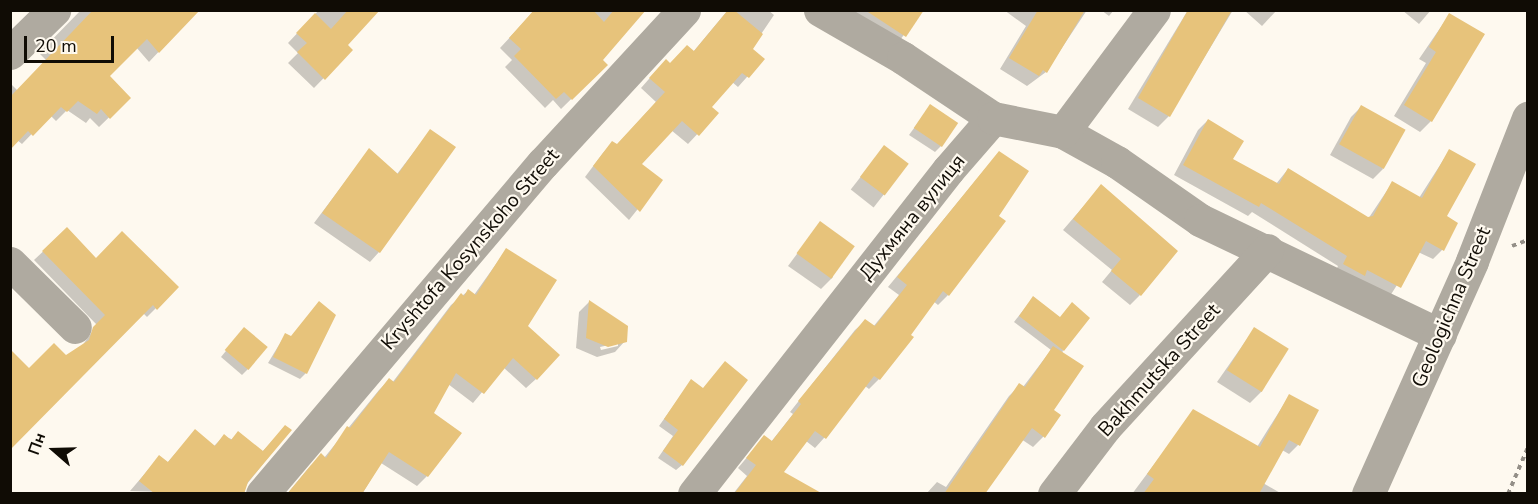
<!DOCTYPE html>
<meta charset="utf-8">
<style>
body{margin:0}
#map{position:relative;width:1538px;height:504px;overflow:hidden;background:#fef9ef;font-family:"Nunito Sans",sans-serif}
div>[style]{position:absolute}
.shadow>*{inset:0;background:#0003;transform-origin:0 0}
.building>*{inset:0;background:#e7c37b;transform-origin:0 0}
.path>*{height:4px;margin-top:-2px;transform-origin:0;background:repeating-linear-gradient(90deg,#948f87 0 4.5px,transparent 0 9px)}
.minor>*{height:33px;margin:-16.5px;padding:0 16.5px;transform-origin:16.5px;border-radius:16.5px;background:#afaaa0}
span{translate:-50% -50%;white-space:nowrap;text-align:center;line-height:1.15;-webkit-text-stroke:4.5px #fef9ef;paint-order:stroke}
.street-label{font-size:20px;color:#100c05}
.frame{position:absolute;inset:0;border:12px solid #100c05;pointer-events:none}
.north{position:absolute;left:24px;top:420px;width:60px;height:60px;-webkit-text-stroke:4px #fef9ef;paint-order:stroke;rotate:290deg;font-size:16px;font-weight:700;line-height:24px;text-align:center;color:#100c05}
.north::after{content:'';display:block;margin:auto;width:21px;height:27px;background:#100c05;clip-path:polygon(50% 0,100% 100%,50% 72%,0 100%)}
.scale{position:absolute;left:24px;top:36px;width:90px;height:27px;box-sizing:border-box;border:3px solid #100c05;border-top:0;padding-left:8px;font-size:18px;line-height:21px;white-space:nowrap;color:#100c05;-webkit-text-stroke:4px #fef9ef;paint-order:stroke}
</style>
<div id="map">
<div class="shadow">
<div style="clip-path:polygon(81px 10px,198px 10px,149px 62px,136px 47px,108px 76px,129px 98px,99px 127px,90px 118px,86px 123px,67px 110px,56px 121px,50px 115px,22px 144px,17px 140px,10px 148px,10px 83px,18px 91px,47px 61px,39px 53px)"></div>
<div style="clip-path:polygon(319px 10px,361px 10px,346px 45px,351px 50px,314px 88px,288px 63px,298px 53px,288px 43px)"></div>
<div style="clip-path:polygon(535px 10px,636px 10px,601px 60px,606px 65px,561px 109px,553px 100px,545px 108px,505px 67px,512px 60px,500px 48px)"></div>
<div style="clip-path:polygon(728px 10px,768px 10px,774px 15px,751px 49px,763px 59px,738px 87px,732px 82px,710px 107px,717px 113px,688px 144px,671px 130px,640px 165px,661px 180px,629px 220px,585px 177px,603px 153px,612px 143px,616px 146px,656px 102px,641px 88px,656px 71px,693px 52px)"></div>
<div style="clip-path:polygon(848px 10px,922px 10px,895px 47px)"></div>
<div style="clip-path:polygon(1004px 10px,1087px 10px,1046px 72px,1027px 86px,1000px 69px,1026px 26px)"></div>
<div style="clip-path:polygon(1101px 10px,1114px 10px,1109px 16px)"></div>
<div style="clip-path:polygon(1188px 10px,1233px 10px,1169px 116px,1158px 127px,1128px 109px)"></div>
<div style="clip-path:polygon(1244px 10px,1277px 10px,1262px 26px)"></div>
<div style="clip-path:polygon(1402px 10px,1431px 10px,1419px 24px)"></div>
<div style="clip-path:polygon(1449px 15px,1431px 121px,1420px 132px,1394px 116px,1426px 63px,1419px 59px)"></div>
<div style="clip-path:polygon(930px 106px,941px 146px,935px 152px,909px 135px)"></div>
<div style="clip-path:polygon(1361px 107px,1383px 169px,1373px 179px,1330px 155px,1351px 117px)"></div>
<div style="clip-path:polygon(1208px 120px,1231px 160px,1276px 184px,1288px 169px,1368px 219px,1392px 183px,1419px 198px,1449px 151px,1442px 250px,1433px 259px,1418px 252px,1390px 296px,1334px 274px,1338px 266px,1252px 212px,1248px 216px,1174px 175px,1198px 130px)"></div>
<div style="clip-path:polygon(430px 131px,379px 252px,370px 262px,314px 223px,369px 150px,397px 174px)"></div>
<div style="left:884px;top:147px;width:29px;height:54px;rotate:38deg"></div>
<div style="clip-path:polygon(990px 163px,997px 216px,1004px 222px,948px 295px,938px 305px,933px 301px,909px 335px,912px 338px,879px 379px,869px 389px,865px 386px,824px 438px,815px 448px,806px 441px,781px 472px,784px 494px,733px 494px,747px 476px,738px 468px,764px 437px,771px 442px,793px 414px,790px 412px,855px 330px,865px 321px,873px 327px,899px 295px,888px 287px)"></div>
<div style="clip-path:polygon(1101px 186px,1140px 295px,1130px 305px,1102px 282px,1112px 270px,1063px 230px)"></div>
<div style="clip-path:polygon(820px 223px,833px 277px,821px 289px,788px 266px)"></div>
<div style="clip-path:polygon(67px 229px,96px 260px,177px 287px,147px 317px,143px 313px,18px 440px,29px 370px,66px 357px,82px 346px,97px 325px,34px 260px)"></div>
<div style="clip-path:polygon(506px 250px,536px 379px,526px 388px,503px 367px,473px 403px,448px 384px,432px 413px,427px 476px,417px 486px,381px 463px,362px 494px,287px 494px,311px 465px,324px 458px,379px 390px,389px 380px,392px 383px,451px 305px,468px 291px,474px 295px)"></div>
<div style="clip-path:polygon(evenodd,589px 302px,625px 341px,615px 352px,597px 357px,576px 348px,579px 312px,589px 302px,618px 343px,618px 346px,601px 350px,600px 347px,618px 343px)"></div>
<div style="clip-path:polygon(1028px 304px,1063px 350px,1043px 437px,1033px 447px,1021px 439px,981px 494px,926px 494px,937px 482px,946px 487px,1009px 396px,1020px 385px,1023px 387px,1051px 350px,1014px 322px)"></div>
<div style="clip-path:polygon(1254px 329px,1262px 391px,1250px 403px,1217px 382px)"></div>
<div style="clip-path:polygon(239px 335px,248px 369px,242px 375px,221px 357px)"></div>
<div style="clip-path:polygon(285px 335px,306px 373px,300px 379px,268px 363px)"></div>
<div style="clip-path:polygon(691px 381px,682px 465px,676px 470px,658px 458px,673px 436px,659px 426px)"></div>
<div style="clip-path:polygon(1289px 396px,1298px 445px,1289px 454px,1282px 450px,1263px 483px,1282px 494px,1132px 494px,1194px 411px,1257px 447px)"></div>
<div style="clip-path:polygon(285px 427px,290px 430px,239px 494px,130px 491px,159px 457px,167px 463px,195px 431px,214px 446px,224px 436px,262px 452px)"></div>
</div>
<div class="building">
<div style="clip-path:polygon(93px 10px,200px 10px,159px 53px,147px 39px,110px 76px,131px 98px,110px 119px,101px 109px,97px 114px,78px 101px,67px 112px,61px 107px,33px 136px,28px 131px,10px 150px,10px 97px)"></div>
<div style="clip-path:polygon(348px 10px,380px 10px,348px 45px,353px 50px,325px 80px,297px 52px,307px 43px,296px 33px,315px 13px,331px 29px)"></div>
<div style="clip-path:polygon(534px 10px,593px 10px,604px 22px,614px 10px,646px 10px,603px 60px,608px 65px,572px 100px,564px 92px,556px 99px,514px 56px,521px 49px,509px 38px)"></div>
<div style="clip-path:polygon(728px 10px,734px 10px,763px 34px,753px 49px,765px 59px,749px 78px,742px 73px,712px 107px,719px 113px,699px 136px,682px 121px,642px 164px,663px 180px,640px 212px,593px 166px,612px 141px,617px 144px,665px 92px,649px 78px,666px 59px,670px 63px,687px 45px,694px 51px)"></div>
<div style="clip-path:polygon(865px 10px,924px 10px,906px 37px)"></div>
<div style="clip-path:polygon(1038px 10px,1085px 10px,1047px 73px,1043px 70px,1039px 76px,1009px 58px)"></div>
<div style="clip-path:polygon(1188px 10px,1232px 10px,1170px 117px,1138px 98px)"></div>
<div style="clip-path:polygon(1449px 13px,1485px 34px,1432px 122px,1404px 105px,1436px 52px,1429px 47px)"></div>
<div style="left:930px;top:104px;width:34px;height:29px;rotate:34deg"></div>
<div style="left:1361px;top:105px;width:51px;height:45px;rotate:29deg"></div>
<div style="clip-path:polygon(1208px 119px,1244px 141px,1233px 159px,1279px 184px,1288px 168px,1368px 217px,1373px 216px,1392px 181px,1422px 198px,1449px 149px,1476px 164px,1447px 216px,1458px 223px,1444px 251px,1426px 241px,1401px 288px,1367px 270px,1365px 276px,1343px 264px,1347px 256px,1261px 203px,1259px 207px,1183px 165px)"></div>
<div style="clip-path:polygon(430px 129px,456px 147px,380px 253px,322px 213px,369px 148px,398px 174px)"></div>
<div style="left:884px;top:145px;width:31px;height:40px;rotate:37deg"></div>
<div style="clip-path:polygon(999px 151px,1029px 171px,999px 216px,1006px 221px,949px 296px,943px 291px,911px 335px,914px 337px,880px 380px,874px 376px,826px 439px,815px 431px,784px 472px,823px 494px,734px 494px,756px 465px,746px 458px,764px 435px,772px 441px,801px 404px,798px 401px,865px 319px,875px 326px,907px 285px,897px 277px)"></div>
<div style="clip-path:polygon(1101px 184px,1178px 251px,1141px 296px,1111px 271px,1121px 259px,1073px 219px)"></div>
<div style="left:820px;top:221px;width:43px;height:40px;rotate:36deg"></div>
<div style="clip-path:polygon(67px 227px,96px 258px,122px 231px,179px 287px,157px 310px,153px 305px,10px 450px,10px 349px,29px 368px,54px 343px,66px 355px,89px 340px,93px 327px,105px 315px,42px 251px)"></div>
<div style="clip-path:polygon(506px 248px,557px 280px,528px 326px,560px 355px,537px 380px,513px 358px,484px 394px,456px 373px,434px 413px,462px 433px,428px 477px,389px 452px,362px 494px,287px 494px,321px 453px,326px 458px,347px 426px,350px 428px,389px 378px,394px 382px,461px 293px,464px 296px,468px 289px,476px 295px)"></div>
<div style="clip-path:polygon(1033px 296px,1060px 317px,1072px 302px,1090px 318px,1064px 351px,1019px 316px)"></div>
<div style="clip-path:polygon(589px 300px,628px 326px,627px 342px,608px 347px,586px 338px)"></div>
<div style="clip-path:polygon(319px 301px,336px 315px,307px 374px,273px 357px,285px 333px,291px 336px)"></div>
<div style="left:244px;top:327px;width:31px;height:30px;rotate:40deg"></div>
<div style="left:1254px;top:327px;width:41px;height:51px;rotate:32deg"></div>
<div style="clip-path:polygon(1053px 346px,1084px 366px,1054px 410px,1061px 415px,1045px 438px,1032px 428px,985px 494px,944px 494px,1019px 383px,1025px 387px)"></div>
<div style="clip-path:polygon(725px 361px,748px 380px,683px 466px,663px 451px,678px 430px,664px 419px,691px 379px,703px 388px)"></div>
<div style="clip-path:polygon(1289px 394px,1319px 410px,1300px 446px,1289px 440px,1259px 494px,1143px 494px,1154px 479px,1147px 474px,1193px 409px,1260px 447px)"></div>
<div style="clip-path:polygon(285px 425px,292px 430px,248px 482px,244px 494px,155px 494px,139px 481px,159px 455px,168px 462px,195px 429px,215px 446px,224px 434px,231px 440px,238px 431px,263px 451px)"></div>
</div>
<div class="path">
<div style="left:1512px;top:246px;width:17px;rotate:-21deg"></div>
<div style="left:1508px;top:494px;width:51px;rotate:-66.9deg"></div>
</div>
<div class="minor">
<div style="left:820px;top:10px;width:96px;rotate:30deg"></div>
<div style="left:903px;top:58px;width:108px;rotate:33.7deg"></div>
<div style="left:10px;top:53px;width:62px;rotate:-44.3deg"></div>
<div style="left:1063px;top:132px;width:62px;rotate:29.1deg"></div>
<div style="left:1117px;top:162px;width:101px;rotate:34.9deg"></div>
<div style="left:1200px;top:220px;width:266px;rotate:25.6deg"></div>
<div style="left:10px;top:263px;width:91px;rotate:44.6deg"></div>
<div style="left:262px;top:494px;width:434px;rotate:-49.7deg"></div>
<div style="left:543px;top:163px;width:208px;rotate:-47.3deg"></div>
<div style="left:694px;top:494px;width:412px;rotate:-51.9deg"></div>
<div style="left:948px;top:170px;width:69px;rotate:-49.1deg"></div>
<div style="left:993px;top:118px;width:71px;rotate:11.3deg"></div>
<div style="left:1063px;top:132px;width:152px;rotate:-53.3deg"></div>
<div style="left:1054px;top:494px;width:84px;rotate:-52.7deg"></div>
<div style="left:1105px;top:427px;width:240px;rotate:-47.5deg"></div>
<div style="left:1368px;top:494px;width:255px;rotate:-65.9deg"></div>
<div style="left:1472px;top:261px;width:154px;rotate:-68.6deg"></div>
</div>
<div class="street-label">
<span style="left:912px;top:217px;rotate:-51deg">Духмяна вулиця</span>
<span style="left:470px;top:249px;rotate:-49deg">Kryshtofa Kosynskoho Street</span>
<span style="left:1451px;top:307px;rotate:-67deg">Geologichna Street</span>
<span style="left:1159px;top:370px;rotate:-48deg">Bakhmutska Street</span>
</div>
<div class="frame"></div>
<div class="north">Пн</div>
<div class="scale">20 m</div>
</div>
